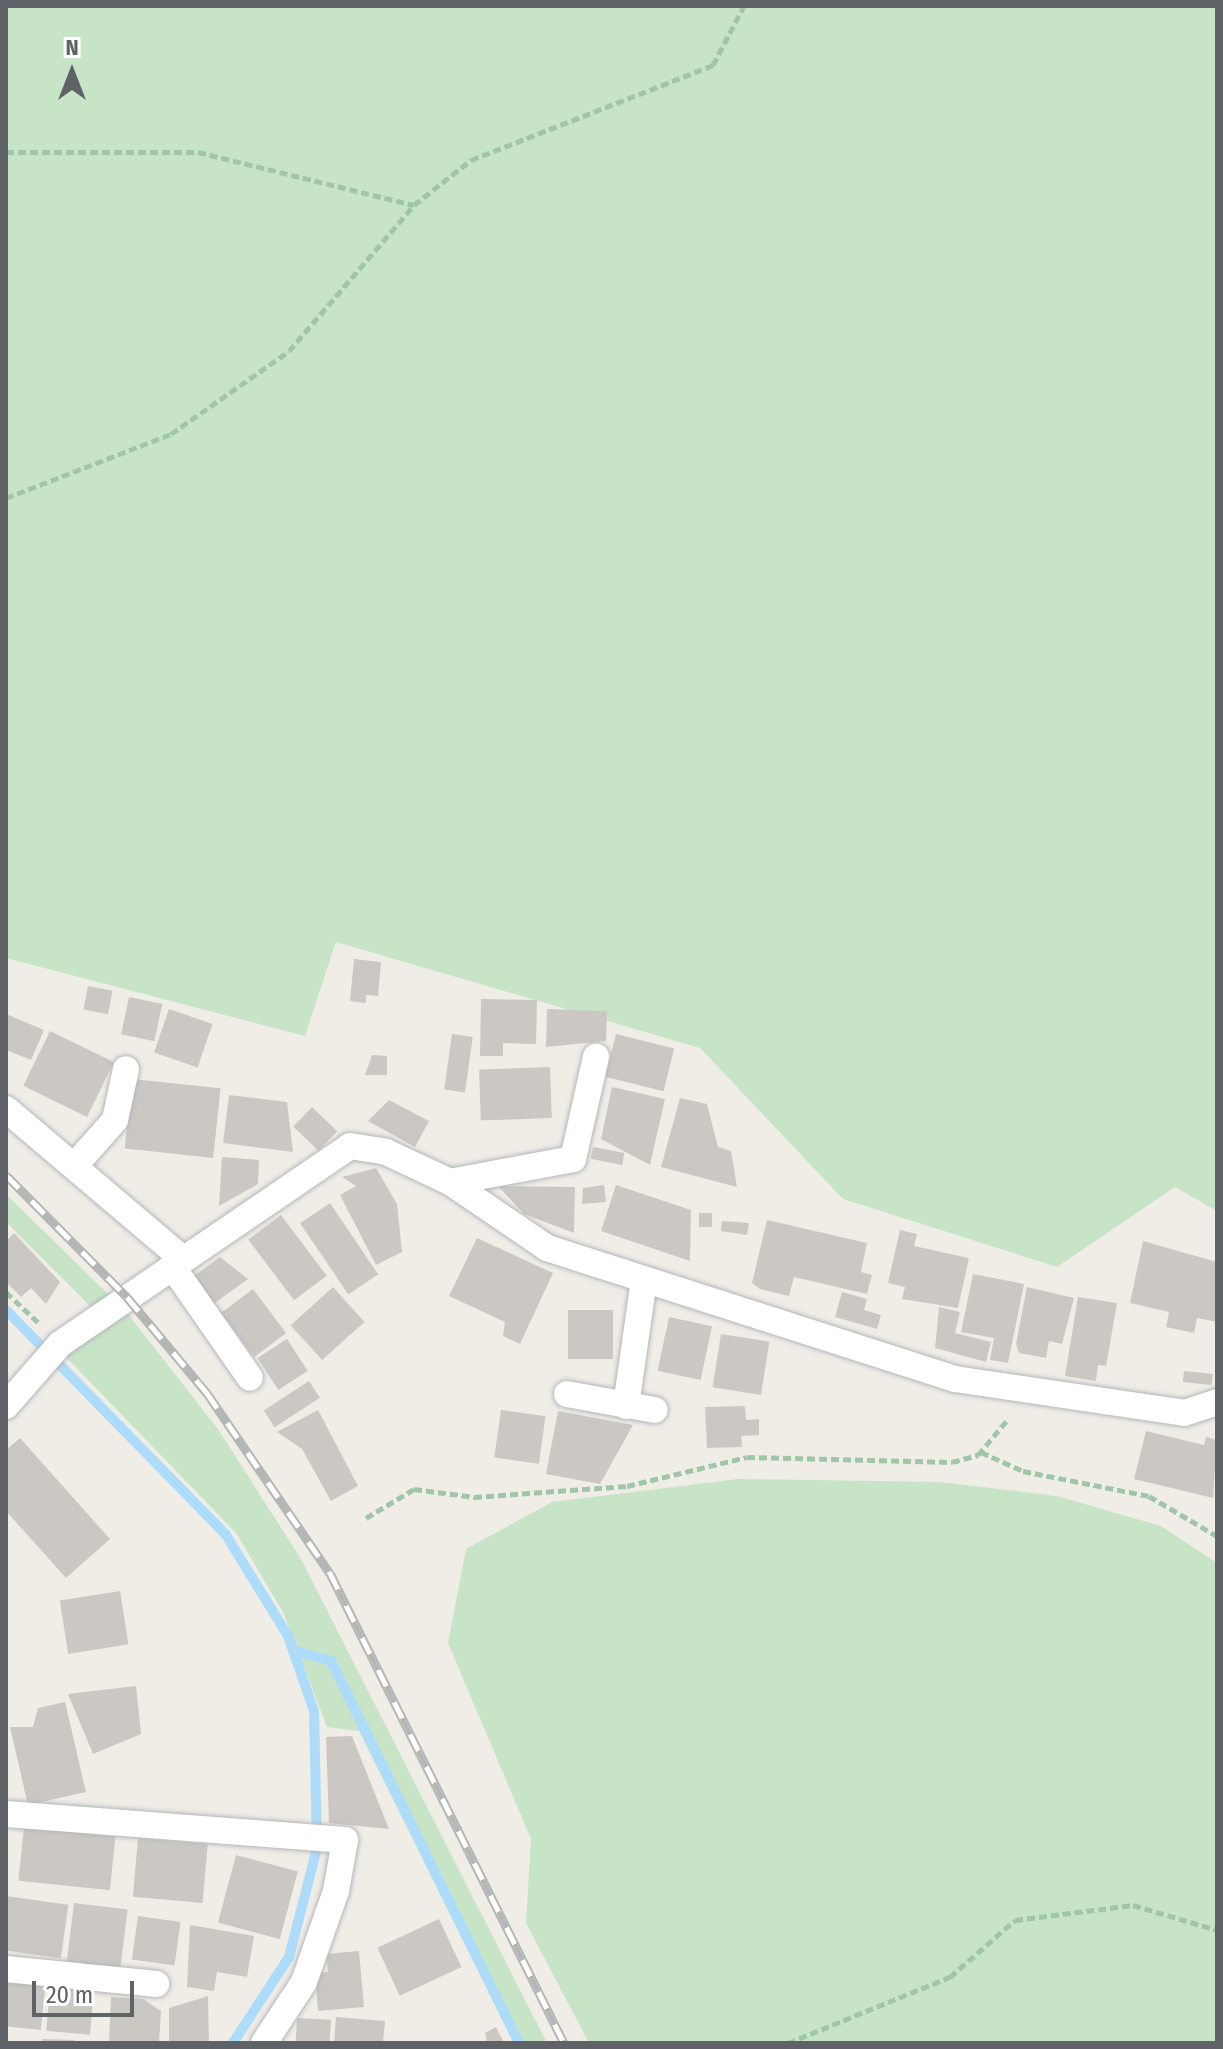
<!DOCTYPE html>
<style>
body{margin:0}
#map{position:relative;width:1223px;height:2049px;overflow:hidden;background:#f0ede7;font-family:"Fira Sans Condensed",sans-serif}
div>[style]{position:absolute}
.green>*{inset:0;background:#c7e5c6}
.stream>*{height:10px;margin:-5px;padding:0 5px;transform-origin:5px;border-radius:5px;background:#addcfa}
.building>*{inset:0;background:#cbc8c4;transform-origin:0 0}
.path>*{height:5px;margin-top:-2.5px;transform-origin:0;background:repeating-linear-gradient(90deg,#a0c6a8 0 8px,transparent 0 12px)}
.roads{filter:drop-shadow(0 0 2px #b4b7bb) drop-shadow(0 0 2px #b4b7bb)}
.minor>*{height:26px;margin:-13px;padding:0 13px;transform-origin:13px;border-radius:13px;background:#fff}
.rail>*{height:9px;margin-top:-4.5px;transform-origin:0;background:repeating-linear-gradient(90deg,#fff 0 18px,#b5b6b6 0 36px);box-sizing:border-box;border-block:2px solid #b5b6b6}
span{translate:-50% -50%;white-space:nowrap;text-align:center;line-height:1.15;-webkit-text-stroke:6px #fff;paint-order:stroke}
.frame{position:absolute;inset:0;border:8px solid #5f6266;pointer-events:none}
.north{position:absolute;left:32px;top:32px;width:80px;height:80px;-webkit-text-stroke:6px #fff;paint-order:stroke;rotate:0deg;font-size:22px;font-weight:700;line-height:32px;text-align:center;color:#5f6266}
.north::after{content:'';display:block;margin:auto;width:28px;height:36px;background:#5f6266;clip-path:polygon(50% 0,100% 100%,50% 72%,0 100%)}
.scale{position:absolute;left:32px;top:1981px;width:102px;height:36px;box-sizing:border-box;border:4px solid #5f6266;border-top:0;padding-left:10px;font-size:24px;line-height:28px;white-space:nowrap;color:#5f6266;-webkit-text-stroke:6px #fff;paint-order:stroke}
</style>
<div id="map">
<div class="green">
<div style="clip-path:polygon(6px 6px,1217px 6px,1217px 1211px,1175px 1187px,1057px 1267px,843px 1199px,700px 1048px,336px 942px,305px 1036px,6px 958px)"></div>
<div style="clip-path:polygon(6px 1194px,109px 1295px,94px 1310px,6px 1222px)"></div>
<div style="clip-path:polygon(124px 1309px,218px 1429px,301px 1559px,547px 2043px,514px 2043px,359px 1731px,327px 1727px,283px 1612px,236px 1533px,66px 1357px)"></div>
<div style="clip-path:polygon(738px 1479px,940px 1482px,1057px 1496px,1161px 1526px,1217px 1563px,1217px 2043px,589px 2043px,526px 1923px,531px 1839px,448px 1643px,466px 1549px,552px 1502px)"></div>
</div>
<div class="stream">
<div style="left:6px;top:1310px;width:315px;rotate:45.6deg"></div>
<div style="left:226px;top:1535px;width:119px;rotate:58.5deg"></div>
<div style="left:288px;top:1636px;width:79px;rotate:70.9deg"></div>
<div style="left:314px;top:1711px;width:137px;rotate:88.7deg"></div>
<div style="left:317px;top:1848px;width:113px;rotate:104.4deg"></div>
<div style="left:289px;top:1957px;width:103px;rotate:123.1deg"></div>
<div style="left:293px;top:1650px;width:40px;rotate:16deg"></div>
<div style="left:331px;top:1661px;width:426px;rotate:63.8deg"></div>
</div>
<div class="building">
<div style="clip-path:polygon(354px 959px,381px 962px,378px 996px,366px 995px,366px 1003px,350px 1001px)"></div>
<div style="left:88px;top:986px;width:25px;height:24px;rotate:11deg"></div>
<div style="left:129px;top:997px;width:34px;height:38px;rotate:12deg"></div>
<div style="clip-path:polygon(481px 999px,537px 1000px,536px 1044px,503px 1043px,503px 1056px,480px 1056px)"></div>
<div style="left:169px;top:1009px;width:46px;height:46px;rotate:19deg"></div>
<div style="clip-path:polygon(547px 1009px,607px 1011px,606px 1041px,546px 1047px)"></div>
<div style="clip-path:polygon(6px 1014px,44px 1030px,31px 1060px,6px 1050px)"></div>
<div style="left:50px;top:1031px;width:71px;height:61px;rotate:26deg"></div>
<div style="left:452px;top:1034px;width:21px;height:56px;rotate:8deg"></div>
<div style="left:616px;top:1034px;width:60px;height:44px;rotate:14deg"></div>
<div style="clip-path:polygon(372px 1055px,387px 1056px,387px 1075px,365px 1075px)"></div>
<div style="left:550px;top:1067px;width:51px;height:71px;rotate:88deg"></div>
<div style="left:132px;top:1079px;width:89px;height:70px;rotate:6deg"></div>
<div style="clip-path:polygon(612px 1087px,665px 1099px,650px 1165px,601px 1139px)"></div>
<div style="clip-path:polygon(229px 1095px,287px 1102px,293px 1152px,223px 1143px)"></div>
<div style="clip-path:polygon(680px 1098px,707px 1104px,718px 1147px,731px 1151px,737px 1187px,661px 1167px)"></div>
<div style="clip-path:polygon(389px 1100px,429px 1121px,415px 1147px,368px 1121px)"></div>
<div style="left:312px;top:1107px;width:35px;height:27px;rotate:44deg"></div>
<div style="left:593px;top:1147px;width:32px;height:12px;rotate:11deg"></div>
<div style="clip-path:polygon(222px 1157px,259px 1160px,258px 1184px,219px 1206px)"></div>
<div style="clip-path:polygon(376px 1168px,397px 1204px,402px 1252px,376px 1265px,340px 1195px,356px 1186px,342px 1177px)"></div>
<div style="clip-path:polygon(604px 1185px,606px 1202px,582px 1204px,583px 1188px)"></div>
<div style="clip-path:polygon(616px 1185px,691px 1210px,690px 1261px,601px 1231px)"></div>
<div style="clip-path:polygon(498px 1186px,575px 1187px,574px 1233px,524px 1214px)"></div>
<div style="left:330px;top:1203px;width:86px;height:36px;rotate:56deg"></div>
<div style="left:699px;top:1213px;width:13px;height:14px"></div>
<div style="left:281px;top:1215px;width:76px;height:41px;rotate:53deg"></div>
<div style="clip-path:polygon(767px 1220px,867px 1243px,861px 1272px,872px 1275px,867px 1294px,794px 1277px,789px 1296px,760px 1289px,752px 1283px)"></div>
<div style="clip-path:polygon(722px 1221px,749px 1223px,747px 1235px,721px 1231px)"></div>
<div style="clip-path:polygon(900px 1230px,917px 1234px,914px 1246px,969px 1258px,958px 1308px,902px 1299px,905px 1287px,888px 1283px)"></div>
<div style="clip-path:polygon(14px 1233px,60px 1282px,46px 1304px,31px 1288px,21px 1297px,6px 1282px,6px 1241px)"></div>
<div style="clip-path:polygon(477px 1238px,553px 1273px,520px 1344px,503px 1336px,505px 1322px,449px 1296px)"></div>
<div style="clip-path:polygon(1143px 1241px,1217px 1262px,1217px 1322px,1197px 1318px,1194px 1333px,1166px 1327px,1169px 1312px,1130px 1303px)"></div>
<div style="clip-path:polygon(220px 1257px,248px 1279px,212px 1305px,191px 1278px)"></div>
<div style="clip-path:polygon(973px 1274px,1024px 1284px,1008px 1363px,990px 1360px,994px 1338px,961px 1332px)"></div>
<div style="left:333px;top:1287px;width:47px;height:57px;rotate:48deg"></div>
<div style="clip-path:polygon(1027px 1287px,1074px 1298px,1062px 1344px,1049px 1341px,1046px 1358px,1019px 1353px,1016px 1344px)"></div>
<div style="left:253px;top:1289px;width:55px;height:40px;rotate:53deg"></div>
<div style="clip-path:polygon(842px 1292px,867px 1299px,864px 1310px,881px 1315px,877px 1329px,835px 1317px)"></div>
<div style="clip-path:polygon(1078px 1297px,1117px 1303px,1106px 1366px,1098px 1365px,1096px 1381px,1065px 1376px)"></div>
<div style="clip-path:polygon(939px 1307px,960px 1312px,955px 1333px,991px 1342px,986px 1362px,935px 1348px)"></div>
<div style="left:613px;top:1310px;width:49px;height:45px;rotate:90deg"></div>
<div style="left:669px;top:1317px;width:44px;height:55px;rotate:12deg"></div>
<div style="left:721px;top:1334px;width:49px;height:54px;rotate:9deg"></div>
<div style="left:287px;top:1339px;width:38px;height:35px;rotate:57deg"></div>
<div style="left:1184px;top:1371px;width:29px;height:11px;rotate:6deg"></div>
<div style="left:309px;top:1381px;width:20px;height:54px;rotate:57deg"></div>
<div style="clip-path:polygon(745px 1406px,746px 1420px,759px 1419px,759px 1435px,741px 1436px,742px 1447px,707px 1448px,705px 1407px)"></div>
<div style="clip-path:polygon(318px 1410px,358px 1486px,331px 1501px,302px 1449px,277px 1432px)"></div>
<div style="left:501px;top:1410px;width:45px;height:48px;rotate:8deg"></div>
<div style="clip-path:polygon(558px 1411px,633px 1425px,600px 1484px,546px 1474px)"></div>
<div style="clip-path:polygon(1146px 1431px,1204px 1445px,1206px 1437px,1217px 1440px,1213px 1498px,1134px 1479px)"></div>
<div style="clip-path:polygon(20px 1438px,110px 1539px,66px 1578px,6px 1511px,6px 1450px)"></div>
<div style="left:120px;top:1591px;width:54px;height:61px;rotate:81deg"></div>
<div style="clip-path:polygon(136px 1686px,141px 1734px,93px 1754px,68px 1694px)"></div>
<div style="clip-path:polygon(65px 1702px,86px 1792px,28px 1805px,10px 1727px,33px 1727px,38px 1708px)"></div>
<div style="clip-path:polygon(352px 1736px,389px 1829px,329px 1823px,326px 1737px)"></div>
<div style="left:24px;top:1827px;width:92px;height:54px;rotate:6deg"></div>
<div style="left:138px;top:1838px;width:70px;height:59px;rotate:5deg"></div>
<div style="left:236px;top:1855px;width:64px;height:70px;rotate:15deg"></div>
<div style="left:6px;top:1896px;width:63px;height:54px;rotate:8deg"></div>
<div style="left:74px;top:1903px;width:54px;height:59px;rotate:7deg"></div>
<div style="left:138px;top:1916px;width:43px;height:44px;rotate:8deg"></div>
<div style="left:439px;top:1919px;width:53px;height:68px;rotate:65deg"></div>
<div style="clip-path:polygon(190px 1925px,254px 1936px,247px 1977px,217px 1972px,214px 1991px,187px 1987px)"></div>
<div style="clip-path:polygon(359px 1951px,364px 2007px,318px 2011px,315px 1973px,328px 1972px,326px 1954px)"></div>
<div style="left:6px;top:1978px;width:40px;height:48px;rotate:6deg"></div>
<div style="left:50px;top:1987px;width:44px;height:44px;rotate:5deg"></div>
<div style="clip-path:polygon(208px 1996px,209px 2043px,169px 2043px,169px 2008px)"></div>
<div style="clip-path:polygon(111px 1997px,143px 1999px,161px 2011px,159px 2043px,109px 2043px)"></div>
<div style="clip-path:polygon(336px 2017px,385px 2021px,383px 2043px,334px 2043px)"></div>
<div style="left:297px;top:2018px;width:34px;height:24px;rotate:3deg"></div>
<div style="clip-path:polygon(496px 2027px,504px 2043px,487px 2043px,485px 2033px)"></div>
<div style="clip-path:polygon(42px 2039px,74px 2040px,74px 2043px,42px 2043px)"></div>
</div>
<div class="path">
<div style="left:6px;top:152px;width:192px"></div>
<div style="left:198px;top:152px;width:222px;rotate:13.8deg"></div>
<div style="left:6px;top:498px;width:177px;rotate:-21.2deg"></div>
<div style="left:171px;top:434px;width:144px;rotate:-35.1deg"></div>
<div style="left:289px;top:351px;width:192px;rotate:-49.4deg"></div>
<div style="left:414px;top:205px;width:73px;rotate:-38.3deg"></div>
<div style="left:471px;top:160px;width:260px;rotate:-21.4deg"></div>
<div style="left:713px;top:65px;width:67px;rotate:-62.3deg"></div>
<div style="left:6px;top:1292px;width:47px;rotate:43.3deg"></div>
<div style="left:981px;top:1452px;width:46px;rotate:24.3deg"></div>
<div style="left:1023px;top:1471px;width:128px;rotate:11.2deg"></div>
<div style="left:1149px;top:1496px;width:79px;rotate:30.5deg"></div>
<div style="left:366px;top:1518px;width:56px;rotate:-31.1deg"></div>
<div style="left:414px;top:1489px;width:61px;rotate:7.6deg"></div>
<div style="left:474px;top:1497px;width:153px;rotate:-4.1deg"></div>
<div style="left:627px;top:1486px;width:123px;rotate:-13.6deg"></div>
<div style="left:747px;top:1457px;width:205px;rotate:1.4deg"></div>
<div style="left:952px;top:1462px;width:27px;rotate:-15deg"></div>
<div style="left:978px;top:1455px;width:48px;rotate:-50deg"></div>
<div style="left:788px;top:2043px;width:175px;rotate:-22.2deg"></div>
<div style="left:950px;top:1977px;width:86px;rotate:-41.2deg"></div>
<div style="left:1015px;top:1920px;width:119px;rotate:-7.2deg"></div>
<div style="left:1133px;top:1905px;width:88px;rotate:16.6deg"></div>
</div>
<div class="roads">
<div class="minor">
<div style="left:6px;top:1109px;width:232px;rotate:40.3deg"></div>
<div style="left:76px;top:1164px;width:59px;rotate:-48.4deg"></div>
<div style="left:115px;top:1120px;width:52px;rotate:-77.8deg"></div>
<div style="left:450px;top:1182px;width:125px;rotate:-10.6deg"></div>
<div style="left:573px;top:1159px;width:105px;rotate:-77.3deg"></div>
<div style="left:172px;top:1266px;width:136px;rotate:55.1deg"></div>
<div style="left:567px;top:1394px;width:89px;rotate:10.3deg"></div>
<div style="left:6px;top:1406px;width:82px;rotate:-48.9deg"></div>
<div style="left:60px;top:1344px;width:351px;rotate:-34.3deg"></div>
<div style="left:350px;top:1146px;width:36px;rotate:9deg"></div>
<div style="left:386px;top:1152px;width:71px;rotate:25.1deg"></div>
<div style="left:450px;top:1182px;width:117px;rotate:34.2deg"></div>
<div style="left:547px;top:1248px;width:429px;rotate:17.8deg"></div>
<div style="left:955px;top:1379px;width:232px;rotate:8.4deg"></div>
<div style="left:1184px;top:1413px;width:35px;rotate:-18deg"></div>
<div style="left:626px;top:1406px;width:128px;rotate:-81.9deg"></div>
<div style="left:6px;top:1814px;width:340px;rotate:4.4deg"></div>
<div style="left:345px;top:1840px;width:52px;rotate:100deg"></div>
<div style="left:336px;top:1891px;width:96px;rotate:109.4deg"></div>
<div style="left:304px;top:1982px;width:73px;rotate:123.3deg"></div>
<div style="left:6px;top:1969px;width:151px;rotate:5.7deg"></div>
</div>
</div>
<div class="rail">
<div style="left:6px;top:1175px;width:172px;rotate:45.2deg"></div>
<div style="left:127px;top:1297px;width:125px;rotate:50.2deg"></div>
<div style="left:207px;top:1393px;width:218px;rotate:55.7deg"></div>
<div style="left:330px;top:1573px;width:525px;rotate:63.53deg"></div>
</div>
<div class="frame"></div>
<div class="north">N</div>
<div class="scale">20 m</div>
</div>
